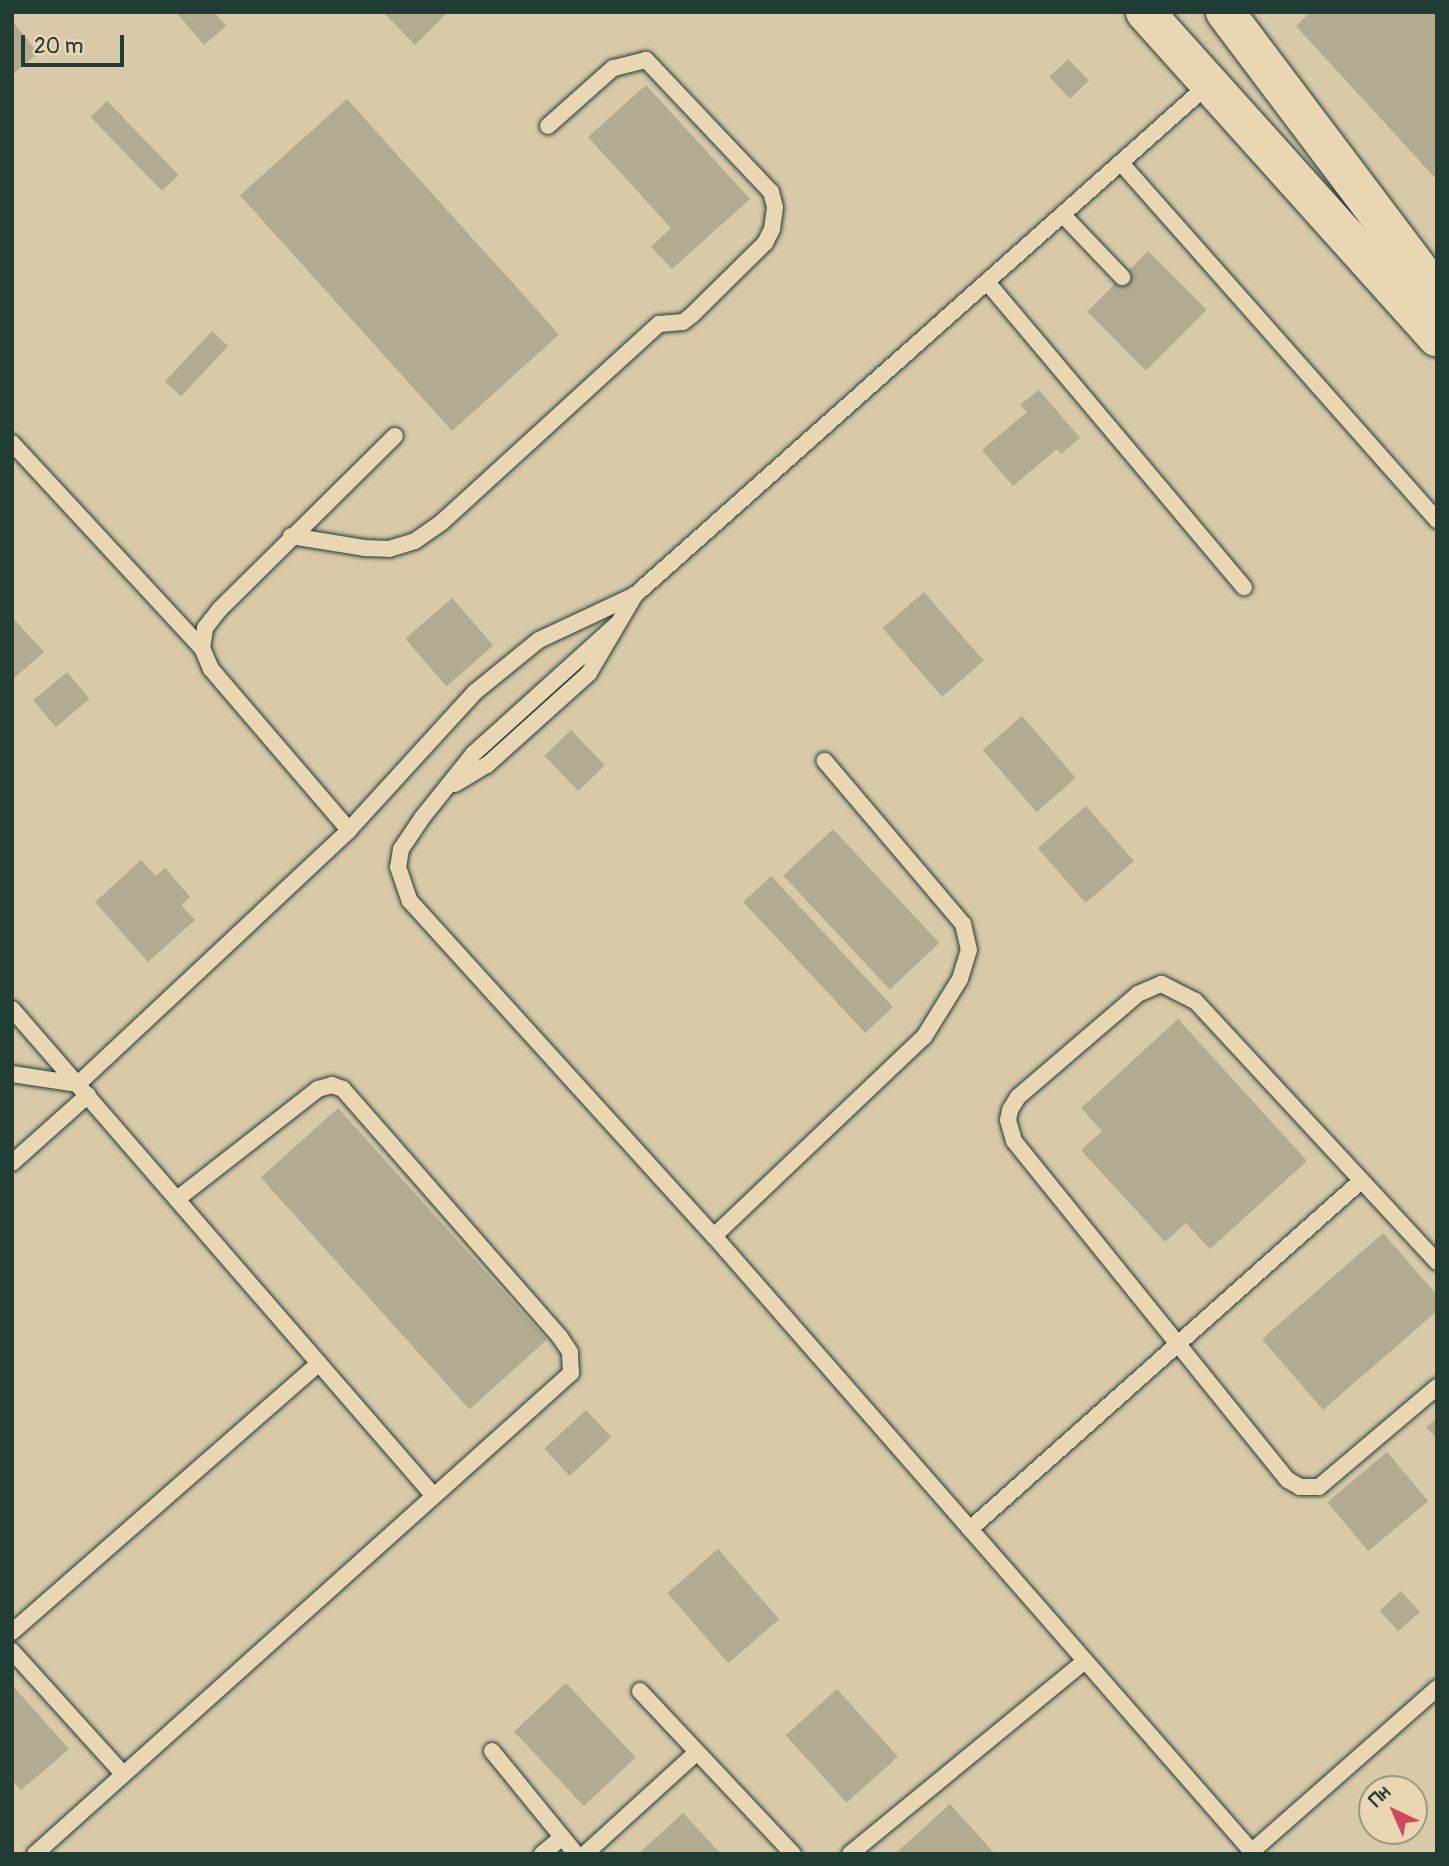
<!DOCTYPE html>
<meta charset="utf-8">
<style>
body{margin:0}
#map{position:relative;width:1449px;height:1866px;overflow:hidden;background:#e9d6b3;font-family:Pangolin,sans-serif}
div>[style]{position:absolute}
.built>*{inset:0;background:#d8c9a8}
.building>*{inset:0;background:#b2ab90;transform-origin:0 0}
.roads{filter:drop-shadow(0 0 2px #1f3d34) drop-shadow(0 0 2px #1f3d34)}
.lane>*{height:16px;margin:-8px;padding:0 8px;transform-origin:8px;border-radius:8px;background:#e9d6b3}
.highway>*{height:38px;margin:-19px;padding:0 19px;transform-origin:19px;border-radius:19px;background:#e9d6b3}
span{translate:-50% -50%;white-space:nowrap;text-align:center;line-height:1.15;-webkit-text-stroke:7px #e9d6b3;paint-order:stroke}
.frame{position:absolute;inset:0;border:14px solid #1f3d34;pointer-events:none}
.north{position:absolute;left:1358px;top:1775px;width:70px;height:70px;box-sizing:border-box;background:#e9d6b3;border:2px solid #989980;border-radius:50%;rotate:316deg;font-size:19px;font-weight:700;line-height:28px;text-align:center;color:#1f3d34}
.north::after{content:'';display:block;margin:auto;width:24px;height:32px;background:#d1495b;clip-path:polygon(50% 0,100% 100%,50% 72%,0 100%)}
.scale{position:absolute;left:21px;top:35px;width:103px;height:32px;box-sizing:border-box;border:4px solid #1f3d34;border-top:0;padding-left:9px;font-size:21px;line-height:24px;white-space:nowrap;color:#1f3d34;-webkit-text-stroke:5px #e9d6b3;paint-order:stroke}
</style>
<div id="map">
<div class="built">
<div style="clip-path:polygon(evenodd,12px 12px,1437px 12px,1437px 1854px,12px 1854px,12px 12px,1372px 1789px,1414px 1789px,1414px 1831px,1372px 1831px,1372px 1789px)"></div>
</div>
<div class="building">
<div style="clip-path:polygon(176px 12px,214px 12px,226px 26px,204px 45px)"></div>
<div style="clip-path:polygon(383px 12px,448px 12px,415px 45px)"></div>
<div style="clip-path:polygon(1311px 12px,1437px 12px,1437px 180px,1296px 26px)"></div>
<div style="clip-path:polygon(12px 21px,38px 53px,14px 73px,12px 71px)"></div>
<div style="left:1068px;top:59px;width:30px;height:26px;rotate:46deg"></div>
<div style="clip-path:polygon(646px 85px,750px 199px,672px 269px,651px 247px,671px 228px,588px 137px)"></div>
<div style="left:347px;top:99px;width:317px;height:144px;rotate:48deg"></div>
<div style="left:107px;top:101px;width:103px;height:23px;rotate:46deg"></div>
<div style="left:1148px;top:251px;width:83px;height:86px;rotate:45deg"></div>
<div style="left:212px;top:331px;width:22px;height:69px;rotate:43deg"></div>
<div style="clip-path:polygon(1039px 390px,1080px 438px,1061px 454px,1057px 449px,1013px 486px,982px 450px,1027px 412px,1020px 405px)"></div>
<div style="left:924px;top:592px;width:91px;height:55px;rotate:49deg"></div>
<div style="left:452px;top:598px;width:63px;height:62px;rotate:49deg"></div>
<div style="clip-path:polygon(12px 617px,44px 652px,12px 680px)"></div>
<div style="left:67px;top:672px;width:35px;height:44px;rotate:50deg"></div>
<div style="left:1022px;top:716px;width:82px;height:52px;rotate:49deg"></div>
<div style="left:571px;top:730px;width:49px;height:37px;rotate:46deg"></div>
<div style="left:1086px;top:806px;width:73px;height:64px;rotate:49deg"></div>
<div style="left:833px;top:829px;width:156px;height:68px;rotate:47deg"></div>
<div style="clip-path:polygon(141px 860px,156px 876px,165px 868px,190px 897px,181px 905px,195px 920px,148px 962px,95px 902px)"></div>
<div style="left:771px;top:876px;width:179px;height:38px;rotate:47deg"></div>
<div style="clip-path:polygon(1178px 1019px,1307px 1161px,1210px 1249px,1186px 1223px,1165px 1242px,1081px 1150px,1102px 1131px,1081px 1108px)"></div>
<div style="left:338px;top:1108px;width:312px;height:104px;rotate:48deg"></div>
<div style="clip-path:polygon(1383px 1233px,1437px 1295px,1437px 1311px,1323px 1410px,1262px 1339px)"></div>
<div style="left:586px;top:1410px;width:37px;height:57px;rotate:47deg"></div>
<div style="clip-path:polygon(1437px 1418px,1437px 1439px,1426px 1427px)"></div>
<div style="left:1387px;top:1452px;width:64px;height:78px;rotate:50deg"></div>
<div style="left:718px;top:1549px;width:93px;height:67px;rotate:49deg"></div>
<div style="left:1401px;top:1591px;width:28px;height:29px;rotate:48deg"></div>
<div style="left:566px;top:1683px;width:102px;height:71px;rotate:47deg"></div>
<div style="clip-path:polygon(12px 1685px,69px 1749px,21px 1790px,12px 1780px)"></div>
<div style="left:837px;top:1689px;width:91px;height:69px;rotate:48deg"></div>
<div style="clip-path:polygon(950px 1804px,995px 1854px,898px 1854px,897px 1852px)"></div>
<div style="clip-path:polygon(683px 1813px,721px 1854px,638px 1854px)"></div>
</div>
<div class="roads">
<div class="lane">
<div style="left:1121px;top:163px;width:477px;rotate:48.5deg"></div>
<div style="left:1063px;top:215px;width:86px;rotate:46.4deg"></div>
<div style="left:987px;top:282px;width:399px;rotate:49.9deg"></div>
<div style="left:12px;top:443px;width:280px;rotate:47.2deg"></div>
<div style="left:291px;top:536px;width:74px;rotate:9.3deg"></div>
<div style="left:364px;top:548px;width:25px;rotate:2deg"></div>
<div style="left:389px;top:549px;width:27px;rotate:-17deg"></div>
<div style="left:415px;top:541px;width:33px;rotate:-35deg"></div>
<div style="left:442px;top:522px;width:294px;rotate:-42.4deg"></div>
<div style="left:659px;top:324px;width:24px;rotate:-5deg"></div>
<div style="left:683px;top:322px;width:11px;rotate:-38deg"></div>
<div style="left:692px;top:315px;width:103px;rotate:-44.6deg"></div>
<div style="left:765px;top:243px;width:16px;rotate:-63deg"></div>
<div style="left:772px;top:229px;width:22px;rotate:-82deg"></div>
<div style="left:775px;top:207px;width:16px;rotate:-105deg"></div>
<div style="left:771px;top:192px;width:182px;rotate:-133.4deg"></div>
<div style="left:646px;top:60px;width:34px;rotate:166deg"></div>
<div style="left:613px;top:68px;width:87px;rotate:138.3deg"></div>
<div style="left:617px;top:624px;width:193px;rotate:137.9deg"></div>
<div style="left:474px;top:753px;width:83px;rotate:128.7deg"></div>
<div style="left:422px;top:818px;width:37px;rotate:124deg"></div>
<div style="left:401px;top:849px;width:18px;rotate:99deg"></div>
<div style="left:398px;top:867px;width:36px;rotate:71deg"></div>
<div style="left:410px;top:901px;width:452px;rotate:47.8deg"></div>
<div style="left:714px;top:1236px;width:821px;rotate:48.85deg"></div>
<div style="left:455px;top:784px;width:37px;rotate:-31deg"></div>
<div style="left:487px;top:765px;width:137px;rotate:-42deg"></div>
<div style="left:589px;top:673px;width:91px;rotate:-59.5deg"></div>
<div style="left:635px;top:595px;width:769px;rotate:-41.68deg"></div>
<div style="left:349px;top:830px;width:212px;rotate:-130.6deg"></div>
<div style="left:211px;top:669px;width:23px;rotate:-113deg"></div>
<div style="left:202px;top:648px;width:20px;rotate:-81deg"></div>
<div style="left:205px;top:628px;width:24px;rotate:-52deg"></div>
<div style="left:220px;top:609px;width:246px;rotate:-44.7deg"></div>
<div style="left:12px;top:1009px;width:643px;rotate:49.1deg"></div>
<div style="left:12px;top:1074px;width:67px;rotate:8.6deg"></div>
<div style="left:78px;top:1084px;width:371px;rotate:-43.1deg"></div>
<div style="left:349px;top:830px;width:187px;rotate:-47.6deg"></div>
<div style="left:475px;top:692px;width:82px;rotate:-39.1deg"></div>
<div style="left:539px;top:640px;width:106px;rotate:-25.1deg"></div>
<div style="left:12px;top:1163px;width:102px;rotate:-41.8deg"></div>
<div style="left:714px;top:1236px;width:289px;rotate:-43.5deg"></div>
<div style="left:924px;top:1037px;width:68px;rotate:-58.2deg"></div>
<div style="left:960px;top:979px;width:30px;rotate:-73deg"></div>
<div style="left:969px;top:950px;width:27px;rotate:-103deg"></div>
<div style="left:963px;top:924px;width:214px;rotate:-130.3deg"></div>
<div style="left:1437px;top:1262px;width:356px;rotate:-132.8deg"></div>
<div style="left:1195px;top:1001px;width:38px;rotate:-153deg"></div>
<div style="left:1161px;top:984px;width:25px;rotate:157deg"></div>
<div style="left:1138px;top:994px;width:158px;rotate:139.4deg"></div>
<div style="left:1018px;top:1097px;width:15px;rotate:122deg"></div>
<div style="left:1010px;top:1110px;width:10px;rotate:101deg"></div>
<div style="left:1008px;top:1120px;width:22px;rotate:74deg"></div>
<div style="left:1014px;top:1141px;width:436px;rotate:51.1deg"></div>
<div style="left:1288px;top:1480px;width:14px;rotate:30deg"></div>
<div style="left:1300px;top:1487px;width:19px"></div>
<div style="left:1319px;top:1487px;width:155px;rotate:-40.3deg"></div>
<div style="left:970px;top:1529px;width:523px;rotate:-41.67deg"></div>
<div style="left:12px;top:1632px;width:408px;rotate:-41.2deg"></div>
<div style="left:12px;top:1651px;width:166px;rotate:47.9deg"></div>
<div style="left:640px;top:1691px;width:224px;rotate:46.8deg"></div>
<div style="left:492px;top:1751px;width:133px;rotate:50.8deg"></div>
<div style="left:35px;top:1854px;width:720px;rotate:-41.9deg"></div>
<div style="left:571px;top:1373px;width:21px;rotate:-93deg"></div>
<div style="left:570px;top:1352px;width:18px;rotate:-124deg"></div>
<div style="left:560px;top:1337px;width:330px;rotate:-131.2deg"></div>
<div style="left:343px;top:1089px;width:12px;rotate:-160deg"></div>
<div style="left:332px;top:1085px;width:15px;rotate:164deg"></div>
<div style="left:318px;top:1089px;width:179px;rotate:142deg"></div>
<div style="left:542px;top:1854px;width:26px;rotate:-40deg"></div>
<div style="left:585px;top:1854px;width:151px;rotate:-42.3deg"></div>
<div style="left:850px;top:1854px;width:303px;rotate:-39.4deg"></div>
<div style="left:1249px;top:1854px;width:251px;rotate:-41.4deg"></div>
</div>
<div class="highway">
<div style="left:1145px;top:12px;width:437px;rotate:48.1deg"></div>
<div style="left:1225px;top:12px;width:352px;rotate:53deg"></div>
</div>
</div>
<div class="frame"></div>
<div class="north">Пн</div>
<div class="scale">20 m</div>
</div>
